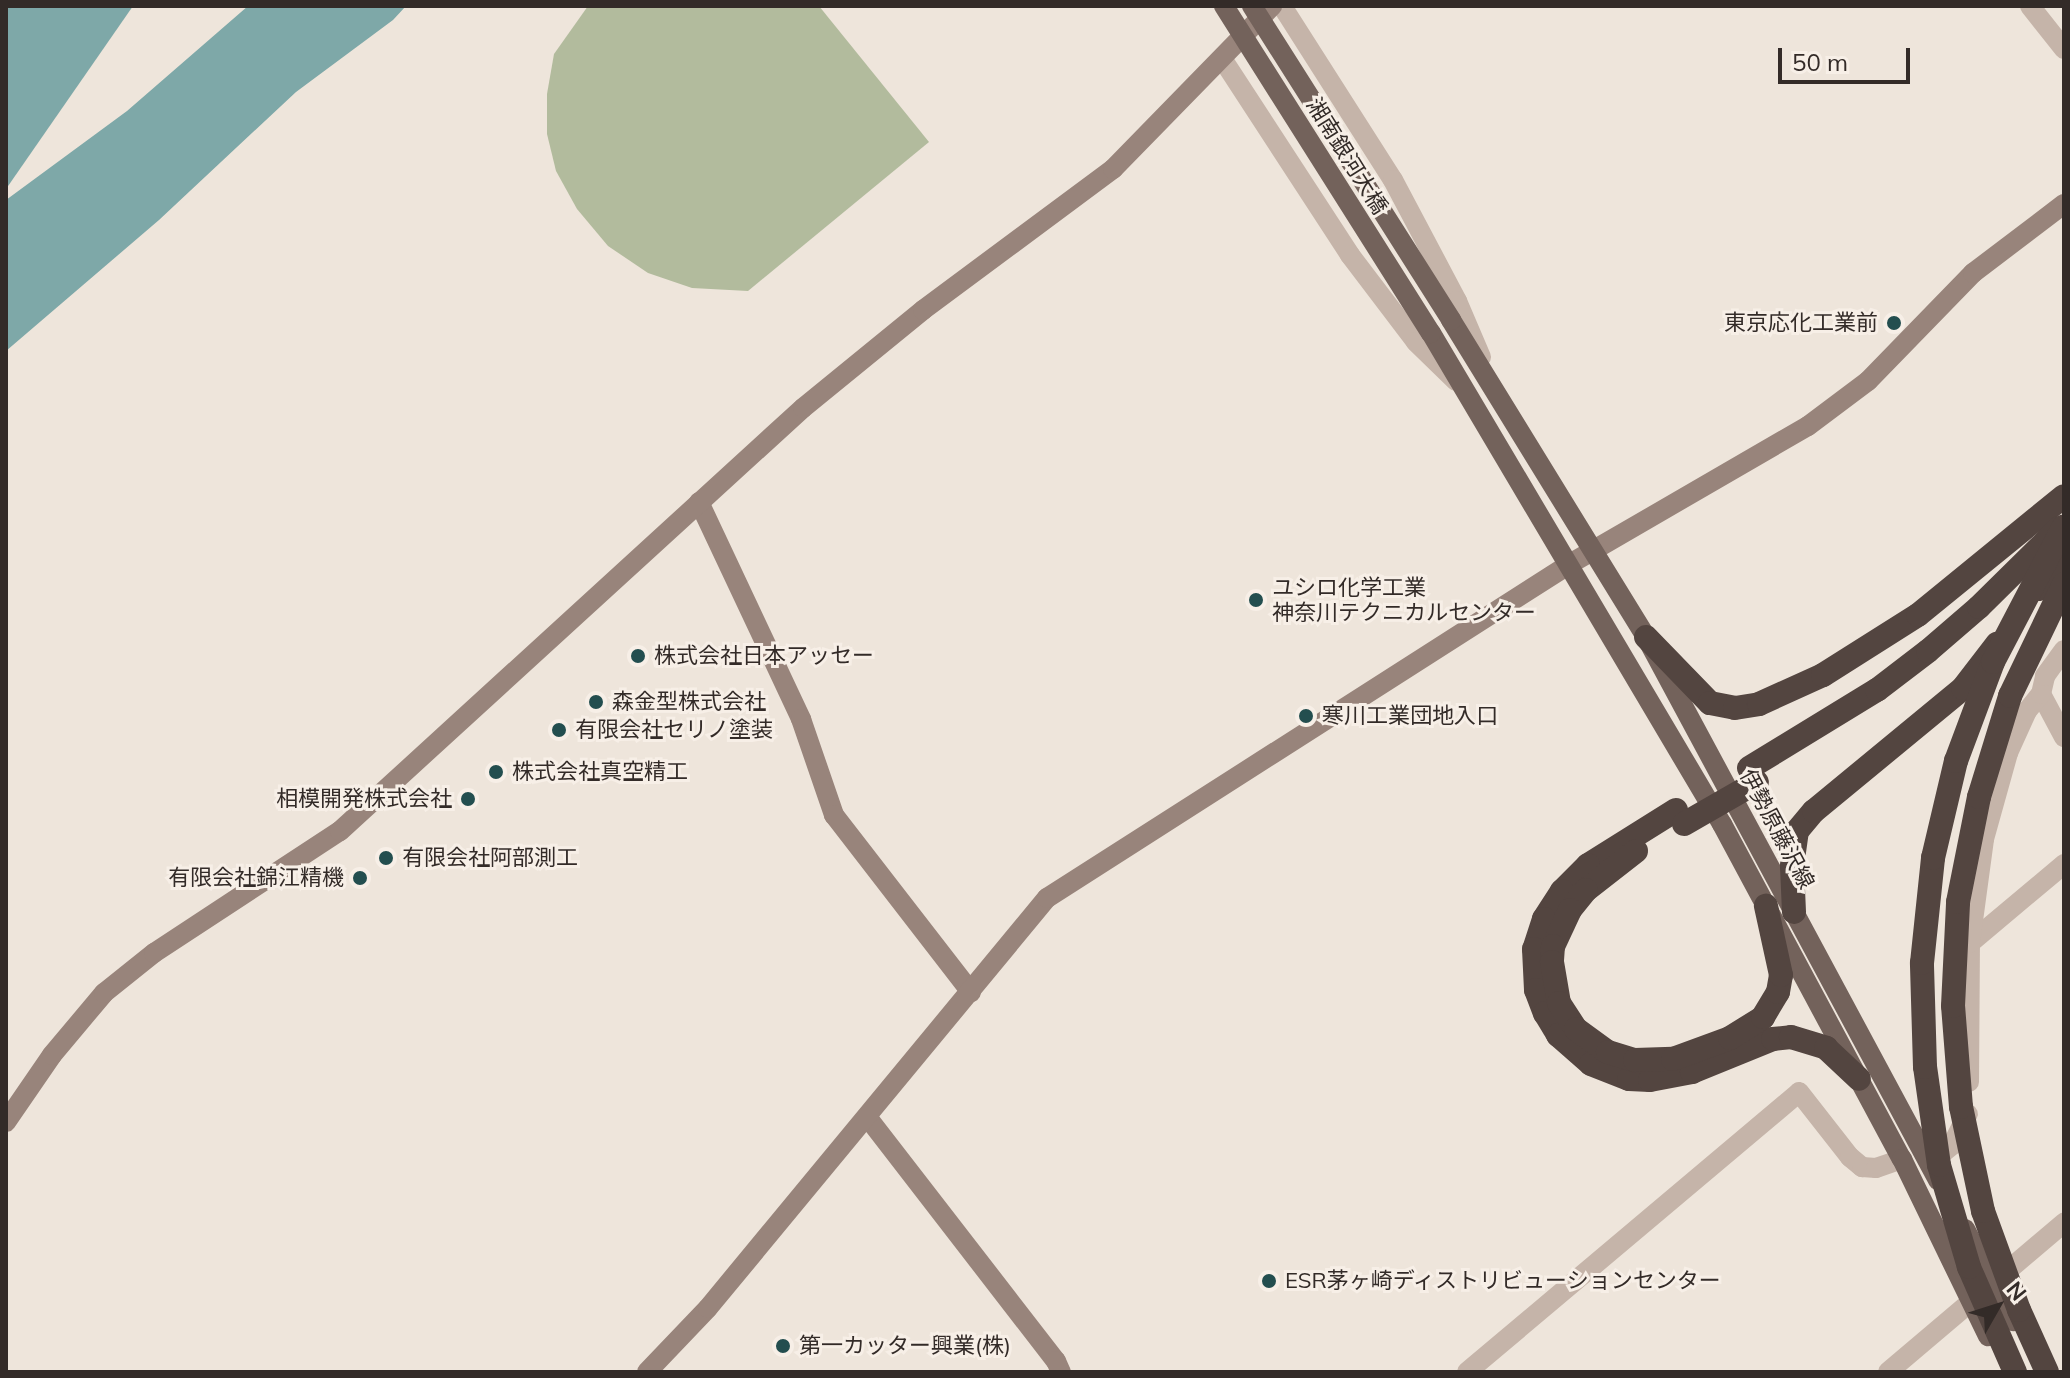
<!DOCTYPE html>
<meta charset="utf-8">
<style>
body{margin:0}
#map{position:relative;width:2070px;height:1378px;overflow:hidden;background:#eee5db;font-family:Mulish,"Noto Sans JP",sans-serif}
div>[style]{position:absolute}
.green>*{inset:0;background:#b2bb9d}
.water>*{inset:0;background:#7ea8a8}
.street>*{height:20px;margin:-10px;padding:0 10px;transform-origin:10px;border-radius:10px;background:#c5b4a9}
.secondary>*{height:20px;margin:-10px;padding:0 10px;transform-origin:10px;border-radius:10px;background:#98847b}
.primary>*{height:20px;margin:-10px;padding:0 10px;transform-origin:10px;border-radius:10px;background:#73625b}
.highway>*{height:24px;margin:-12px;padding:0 12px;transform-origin:12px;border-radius:12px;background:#534540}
.primary-bridge>*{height:20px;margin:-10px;padding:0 10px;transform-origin:10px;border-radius:10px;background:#73625b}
.highway-bridge>*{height:24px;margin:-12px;padding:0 12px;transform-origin:12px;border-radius:12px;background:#534540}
.dots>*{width:22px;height:22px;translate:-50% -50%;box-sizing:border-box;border:4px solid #f7efe7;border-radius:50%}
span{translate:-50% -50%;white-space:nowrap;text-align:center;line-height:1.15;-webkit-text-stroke:6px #f7efe7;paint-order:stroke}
.street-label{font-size:22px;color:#332b28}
.poi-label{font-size:22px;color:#332b28}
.right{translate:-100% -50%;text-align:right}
.left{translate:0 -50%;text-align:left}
.frame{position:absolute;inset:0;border:8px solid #332b28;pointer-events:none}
.north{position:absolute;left:1958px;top:1266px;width:80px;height:80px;-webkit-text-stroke:6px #f7efe7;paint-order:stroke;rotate:51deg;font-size:22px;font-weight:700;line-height:32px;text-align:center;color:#332b28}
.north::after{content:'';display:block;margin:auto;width:28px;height:36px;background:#332b28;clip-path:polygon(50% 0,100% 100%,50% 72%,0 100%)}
.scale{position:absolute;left:1778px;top:48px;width:132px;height:36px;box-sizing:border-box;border:4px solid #332b28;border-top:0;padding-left:10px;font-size:24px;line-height:28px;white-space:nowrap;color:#332b28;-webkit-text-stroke:6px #f7efe7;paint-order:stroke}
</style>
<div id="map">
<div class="green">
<div style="clip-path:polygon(588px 6px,819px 6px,929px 142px,748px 291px,692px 288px,648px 273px,608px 246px,577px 209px,556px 171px,547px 134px,547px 94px,554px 54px)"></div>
</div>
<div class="water">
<div style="clip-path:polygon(6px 6px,133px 6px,6px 189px)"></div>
<div style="clip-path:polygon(248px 6px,406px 6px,393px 20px,296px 92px,159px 220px,6px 351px,6px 200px,127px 111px)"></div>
</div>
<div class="street">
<div style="left:1282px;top:6px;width:206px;rotate:57.5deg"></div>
<div style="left:1393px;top:180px;width:137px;rotate:62.1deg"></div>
<div style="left:1457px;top:301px;width:61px;rotate:66.8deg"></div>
<div style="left:2030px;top:6px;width:55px;rotate:51.7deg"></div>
<div style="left:1223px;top:60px;width:233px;rotate:56.9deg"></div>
<div style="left:1350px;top:255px;width:109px;rotate:52.8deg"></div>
<div style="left:1416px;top:342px;width:56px;rotate:44.3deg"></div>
<div style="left:2041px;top:694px;width:49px;rotate:61.9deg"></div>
<div style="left:1970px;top:943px;width:123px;rotate:-40deg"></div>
<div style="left:1969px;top:1082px;width:139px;rotate:-89.6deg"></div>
<div style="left:1970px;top:943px;width:105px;rotate:-82.3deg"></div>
<div style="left:1984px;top:839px;width:89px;rotate:-74.4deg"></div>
<div style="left:2008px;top:753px;width:46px;rotate:-65.7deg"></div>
<div style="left:2027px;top:711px;width:22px;rotate:-51deg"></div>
<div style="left:2041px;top:694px;width:18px;rotate:-77deg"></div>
<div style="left:2045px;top:676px;width:32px;rotate:-54deg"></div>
<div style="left:1930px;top:1163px;width:28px;rotate:-39deg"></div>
<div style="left:1952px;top:1145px;width:35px;rotate:-63deg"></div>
<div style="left:1467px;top:1372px;width:434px;rotate:-40.1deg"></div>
<div style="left:1799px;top:1092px;width:83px;rotate:51.9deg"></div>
<div style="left:1850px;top:1157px;width:16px;rotate:40deg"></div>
<div style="left:1862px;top:1167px;width:14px;rotate:4deg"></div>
<div style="left:1876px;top:1168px;width:28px;rotate:-19deg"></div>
<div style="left:1888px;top:1372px;width:231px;rotate:-40.3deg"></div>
</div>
<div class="secondary">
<div style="left:699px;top:502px;width:240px;rotate:64.8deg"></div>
<div style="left:801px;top:719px;width:102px;rotate:71deg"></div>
<div style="left:834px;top:815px;width:224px;rotate:52.3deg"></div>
<div style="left:868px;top:1118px;width:307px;rotate:52.3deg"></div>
<div style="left:1056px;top:1361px;width:12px;rotate:66deg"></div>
<div style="left:6px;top:1122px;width:81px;rotate:-55.5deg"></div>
<div style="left:52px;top:1055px;width:81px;rotate:-50deg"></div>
<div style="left:104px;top:993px;width:64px;rotate:-38.7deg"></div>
<div style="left:154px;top:953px;width:222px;rotate:-33.3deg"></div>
<div style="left:340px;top:831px;width:627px;rotate:-42.42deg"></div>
<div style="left:803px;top:408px;width:155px;rotate:-39.2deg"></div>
<div style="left:923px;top:310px;width:237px;rotate:-36.6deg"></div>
<div style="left:1113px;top:169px;width:228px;rotate:-45.7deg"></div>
<div style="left:647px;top:1372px;width:88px;rotate:-46.4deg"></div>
<div style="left:708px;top:1308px;width:532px;rotate:-50.42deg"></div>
<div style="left:1047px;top:898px;width:618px;rotate:-32.58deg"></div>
<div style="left:1568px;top:565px;width:277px;rotate:-30.1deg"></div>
<div style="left:1808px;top:426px;width:75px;rotate:-36.9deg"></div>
<div style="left:1868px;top:381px;width:151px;rotate:-45.8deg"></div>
<div style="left:1973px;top:273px;width:114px;rotate:-37.2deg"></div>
</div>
<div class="primary">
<div style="left:1451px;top:320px;width:372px;rotate:58.4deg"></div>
<div style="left:1646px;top:637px;width:617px;rotate:61.73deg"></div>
<div style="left:1431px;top:333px;width:571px;rotate:59.35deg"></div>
<div style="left:1722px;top:824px;width:380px;rotate:61.8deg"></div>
<div style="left:1902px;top:1159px;width:197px;rotate:64.1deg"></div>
<div style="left:1965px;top:1229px;width:104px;rotate:62.4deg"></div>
</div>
<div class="highway">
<div style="left:2039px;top:589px;width:41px;rotate:-52.9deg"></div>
<div style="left:1646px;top:637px;width:92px;rotate:45.9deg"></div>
<div style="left:1710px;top:703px;width:25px;rotate:11deg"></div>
<div style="left:1735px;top:708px;width:24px;rotate:-9deg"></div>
<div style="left:1759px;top:704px;width:70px;rotate:-24.4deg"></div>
<div style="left:1823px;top:675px;width:112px;rotate:-32.3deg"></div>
<div style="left:1918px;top:615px;width:188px;rotate:-39.2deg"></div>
<div style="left:1749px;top:768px;width:150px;rotate:-31.4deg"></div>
<div style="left:1877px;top:690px;width:64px;rotate:-37.4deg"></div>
<div style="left:1928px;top:651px;width:67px;rotate:-40.8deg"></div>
<div style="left:1979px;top:607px;width:112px;rotate:-44.6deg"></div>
<div style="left:1676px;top:810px;width:104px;rotate:148deg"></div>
<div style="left:1588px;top:865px;width:37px;rotate:135deg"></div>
<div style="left:1562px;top:891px;width:33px;rotate:123deg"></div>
<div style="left:1544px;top:919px;width:32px;rotate:108deg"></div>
<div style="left:1534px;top:949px;width:41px;rotate:87.2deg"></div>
<div style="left:1536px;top:990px;width:25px;rotate:69deg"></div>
<div style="left:1545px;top:1013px;width:26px;rotate:59deg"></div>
<div style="left:1558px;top:1035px;width:44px;rotate:41.3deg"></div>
<div style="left:1591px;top:1064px;width:41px;rotate:21.5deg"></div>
<div style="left:1629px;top:1079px;width:21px;rotate:3deg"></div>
<div style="left:1650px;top:1080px;width:43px;rotate:-10.8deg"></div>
<div style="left:1692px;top:1072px;width:87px;rotate:-22.2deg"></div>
<div style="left:1773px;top:1039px;width:18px;rotate:-6deg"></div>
<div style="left:1791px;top:1037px;width:37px;rotate:17deg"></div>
<div style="left:1826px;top:1048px;width:45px;rotate:43.2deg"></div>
<div style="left:1636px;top:851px;width:63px;rotate:142deg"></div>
<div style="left:1586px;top:890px;width:26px;rotate:129deg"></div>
<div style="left:1570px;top:910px;width:40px;rotate:115deg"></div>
<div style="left:1553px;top:946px;width:16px;rotate:94deg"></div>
<div style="left:1552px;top:962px;width:42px;rotate:80.3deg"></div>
<div style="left:1559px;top:1003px;width:31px;rotate:57deg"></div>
<div style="left:1576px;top:1029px;width:39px;rotate:36deg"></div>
<div style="left:1608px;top:1052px;width:28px;rotate:17deg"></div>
<div style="left:1635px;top:1060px;width:38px;rotate:-2deg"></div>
<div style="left:1673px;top:1059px;width:61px;rotate:-20.2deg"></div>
<div style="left:1730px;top:1038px;width:39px;rotate:-32deg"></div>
<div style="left:1763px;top:1017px;width:29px;rotate:-59deg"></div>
<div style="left:1778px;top:992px;width:17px;rotate:-80deg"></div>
<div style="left:1781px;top:975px;width:71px;rotate:-102.3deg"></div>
<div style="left:1794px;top:912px;width:46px;rotate:-92.5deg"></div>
<div style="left:1792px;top:866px;width:35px;rotate:-82deg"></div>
<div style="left:1797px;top:831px;width:26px;rotate:-50deg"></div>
<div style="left:1814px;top:811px;width:193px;rotate:-39.5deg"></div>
<div style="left:1963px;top:688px;width:56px;rotate:-52.3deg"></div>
</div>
<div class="primary-bridge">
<div style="left:1224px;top:6px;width:387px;rotate:57.7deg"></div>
<div style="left:1252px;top:6px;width:372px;rotate:57.6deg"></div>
</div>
<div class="highway-bridge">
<div style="left:1684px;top:824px;width:84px;rotate:-29.9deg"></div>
<div style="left:2015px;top:1372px;width:115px;rotate:-113.7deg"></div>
<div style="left:1969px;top:1267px;width:106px;rotate:-106.4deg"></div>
<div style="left:1939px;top:1165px;width:99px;rotate:-98.1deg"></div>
<div style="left:1925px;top:1067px;width:104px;rotate:-91.7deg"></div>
<div style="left:1922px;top:963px;width:106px;rotate:-84deg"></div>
<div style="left:1933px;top:858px;width:100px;rotate:-76.7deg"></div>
<div style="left:1956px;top:761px;width:106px;rotate:-69.5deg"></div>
<div style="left:1993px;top:662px;width:153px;rotate:-62.4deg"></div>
<div style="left:2047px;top:1372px;width:68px;rotate:-114.3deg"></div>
<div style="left:2019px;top:1310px;width:105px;rotate:-110deg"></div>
<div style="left:1983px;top:1211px;width:106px;rotate:-101.9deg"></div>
<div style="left:1961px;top:1107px;width:101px;rotate:-94.5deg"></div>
<div style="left:1953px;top:1006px;width:104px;rotate:-87.2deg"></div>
<div style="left:1958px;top:902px;width:107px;rotate:-78.7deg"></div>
<div style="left:1979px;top:797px;width:106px;rotate:-72.9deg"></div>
<div style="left:2010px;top:696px;width:124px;rotate:-64.3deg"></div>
</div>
<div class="dots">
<div style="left:1894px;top:323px;background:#234e4f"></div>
<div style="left:1256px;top:600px;background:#234e4f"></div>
<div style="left:638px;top:656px;background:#234e4f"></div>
<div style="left:596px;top:702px;background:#234e4f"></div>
<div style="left:1306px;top:716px;background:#234e4f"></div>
<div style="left:559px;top:730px;background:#234e4f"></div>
<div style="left:496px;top:772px;background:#234e4f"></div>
<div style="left:468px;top:799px;background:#234e4f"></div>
<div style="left:386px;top:858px;background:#234e4f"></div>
<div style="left:360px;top:878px;background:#234e4f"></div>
<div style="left:1269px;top:1281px;background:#234e4f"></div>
<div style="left:783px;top:1346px;background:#234e4f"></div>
</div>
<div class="street-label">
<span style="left:1347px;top:156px;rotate:58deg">湘南銀河大橋</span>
<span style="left:1777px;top:829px;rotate:62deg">伊勢原藤沢線</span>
</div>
<div class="poi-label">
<span class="right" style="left:1878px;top:323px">東京応化工業前</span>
<span class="left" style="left:1272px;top:600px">ユシロ化学工業<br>神奈川テクニカルセンター</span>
<span class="left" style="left:654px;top:656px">株式会社日本アッセー</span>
<span class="left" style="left:612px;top:702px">森金型株式会社</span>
<span class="left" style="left:1322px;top:716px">寒川工業団地入口</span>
<span class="left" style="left:575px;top:730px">有限会社セリノ塗装</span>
<span class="left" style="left:512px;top:772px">株式会社真空精工</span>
<span class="right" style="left:452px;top:799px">相模開発株式会社</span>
<span class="left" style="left:402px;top:858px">有限会社阿部測工</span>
<span class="right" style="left:344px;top:878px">有限会社錦江精機</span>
<span class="left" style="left:1285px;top:1281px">ESR茅ヶ崎ディストリビューションセンター</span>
<span class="left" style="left:799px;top:1346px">第一カッター興業(株)</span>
</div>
<div class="frame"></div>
<div class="north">N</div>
<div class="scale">50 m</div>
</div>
